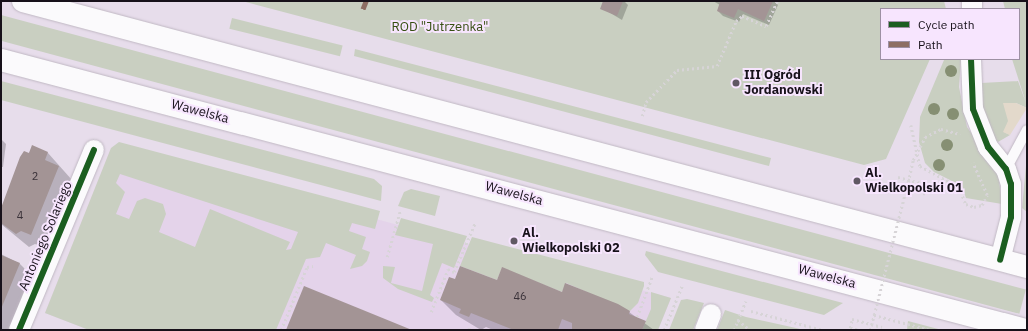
<!DOCTYPE html>
<meta charset="utf-8">
<style>
body{margin:0}
#map{position:relative;width:1028px;height:331px;overflow:hidden;background:#e7ddeb;font-family:"IBM Plex Sans",sans-serif}
div>[style]{position:absolute}
.built>*{inset:0;background:#e4d3ea}
.green>*{inset:0;background:#c9cfc1;transform-origin:0 0}
.sand>*{inset:0;background:#e3d9cb}
.shadow>*{inset:0;background:#0003}
.building>*{inset:0;background:#a39495}
.path>*{height:2.5px;margin-top:-1.25px;transform-origin:0;background:repeating-linear-gradient(90deg,#d7d4d7 0 2px,transparent 0 5px)}
.roads{filter:drop-shadow(0 0 1px #c0b8c3) drop-shadow(0 0 1px #c0b8c3)}
.service>*{height:10px;margin:-5px;padding:0 5px;transform-origin:5px;border-radius:5px;background:#fbfafc}
.minor>*{height:20px;margin:-10px;padding:0 10px;transform-origin:10px;border-radius:10px;background:#fbfafc}
.primary>*{height:22px;margin:-11px;padding:0 11px;transform-origin:11px;border-radius:11px;background:#fbfafc}
.path-bridge>*{height:2.5px;margin-top:-1.25px;transform-origin:0;background:repeating-linear-gradient(90deg,#d7d4d7 0 2px,transparent 0 5px)}
.quiet>*{height:5px;margin-top:-2.5px;transform-origin:0;background:repeating-linear-gradient(90deg,#8d6e63 0 10px,transparent 0 15px)}
.cycleway>*{height:6px;margin:-3px;padding:0 3px;transform-origin:3px;border-radius:3px;background:#1b5e20}
.trees>*{width:12px;height:12px;margin:-6px;border-radius:50%;background:#868f73}
.dots>*{width:11px;height:11px;translate:-50% -50%;box-sizing:border-box;border:2px solid #f7e5fe;border-radius:50%}
span{translate:-50% -50%;white-space:nowrap;text-align:center;line-height:1.15;-webkit-text-stroke:4px #f7e5fe;paint-order:stroke}
.number-label{font-size:11px;color:#3a3239}
.number-label span{-webkit-text-stroke-width:0}
.park-label{font-size:13px;color:#364f11}
.poi-label{font-size:13px;color:#17111a;font-weight:700}
.left{translate:0 -50%;text-align:left}
.street-label{font-size:13px;color:#17111a}
.frame{position:absolute;inset:0;border:2px solid #17111a;pointer-events:none}
.legend{position:absolute;left:880px;top:8px;width:140px;height:52px;box-sizing:border-box;background:#f7e5fe;border:1px solid #9d90a3;margin:0;padding:5px 7px;list-style:none;font-size:12px;color:#17111a}
.legend li{display:flex;align-items:center;gap:8px;height:20px}
.legend b{width:20px;border:1px solid #9d90a3}
</style>
<div id="map">
<div class="built">
<div style="clip-path:polygon(111px 148px,671px 298px,658px 330px,89px 330px,45px 313px)"></div>
</div>
<div class="green">
<div style="clip-path:polygon(242px 1px,944px 1px,946px 9px,881px 9px,881px 59px,930px 59px,886px 159px,864px 165px)"></div>
<div style="clip-path:polygon(1003px 1px,1027px 1px,1027px 108px,1016px 103px,1004px 132px,1010px 135px,998px 142px,994px 139px,984px 117px,981px 83px,1018px 81px,1026px 103px,1012px 59px,1019px 59px,1019px 9px,1005px 9px)"></div>
<div style="left:1px;top:15px;width:1061px;height:25px;rotate:15deg"></div>
<div style="left:232px;top:18px;width:114px;height:11px;rotate:14deg"></div>
<div style="clip-path:polygon(355px 49px,771px 158px,769px 166px,354px 56px)"></div>
<div style="clip-path:polygon(961px 59px,959px 87px,967px 127px,998px 172px,1002px 204px,966px 198px,962px 186px,934px 172px,925px 163px,919px 142px,920px 117px,944px 60px)"></div>
<div style="clip-path:polygon(1px 81px,374px 179px,382px 186px,381px 201px,1px 100px)"></div>
<div style="clip-path:polygon(evenodd,119px 142px,380px 211px,375px 229px,352px 223px,349px 231px,366px 237px,362px 249px,370px 252px,367px 261px,362px 266px,350px 269px,356px 255px,326px 243px,320px 257px,306px 259px,276px 330px,89px 330px,45px 313px,111px 148px,119px 142px,120px 174px,298px 232px,291px 249px,286px 250px,290px 242px,210px 209px,195px 247px,159px 232px,166px 214px,163px 204px,145px 198px,137px 201px,129px 219px,116px 214px,125px 192px,116px 183px,120px 174px)"></div>
<div style="clip-path:polygon(1027px 155px,1027px 212px,1022px 208px)"></div>
<div style="clip-path:polygon(411px 189px,440px 196px,435px 216px,398px 206px,404px 192px)"></div>
<div style="clip-path:polygon(401px 218px,467px 236px,454px 268px,442px 263px,430px 295px,434px 298px,432px 302px,398px 289px,383px 278px,383px 266px,395px 267px,391px 283px,422px 291px,433px 244px,395px 235px)"></div>
<div style="clip-path:polygon(472px 237px,644px 282px,644px 286px,638px 303px,630px 311px,566px 283px,562px 292px,502px 268px,497px 280px,460px 266px)"></div>
<div style="clip-path:polygon(646px 251px,843px 303px,824px 315px,658px 272px,645px 255px)"></div>
<div style="clip-path:polygon(651px 292px,671px 298px,658px 330px,642px 330px,651px 309px)"></div>
<div style="clip-path:polygon(687px 299px,704px 303px,693px 330px,669px 330px,681px 300px)"></div>
<div style="clip-path:polygon(725px 310px,746px 317px,805px 330px,717px 330px)"></div>
<div style="clip-path:polygon(908px 321px,942px 330px,907px 330px)"></div>
</div>
<div class="sand">
<div style="clip-path:polygon(1003px 103px,1016px 103px,1027px 108px,1010px 135px,1003px 132px,1008px 121px)"></div>
</div>
<div class="shadow">
<div style="clip-path:polygon(604px 1px,624px 1px,628px 5px,622px 20px,602px 8px)"></div>
<div style="clip-path:polygon(713px 1px,774px 1px,778px 5px,769px 25px,743px 14px,739px 22px,723px 16px,718px 11px,720px 5px)"></div>
<div style="clip-path:polygon(1px 139px,6px 144px,3px 167px,1px 167px)"></div>
<div style="clip-path:polygon(32px 147px,48px 153px,72px 180px,44px 247px,35px 244px,29px 247px,1px 224px,1px 210px)"></div>
<div style="clip-path:polygon(1px 254px,20px 264px,33px 277px,11px 330px,1px 330px)"></div>
<div style="clip-path:polygon(455px 281px,497px 282px,562px 293px,629px 312px,654px 330px,493px 330px,486px 327px,481px 330px,456px 315px,441px 300px)"></div>
</div>
<div class="building">
<div style="clip-path:polygon(603px 1px,623px 1px,617px 16px,600px 9px)"></div>
<div style="clip-path:polygon(717px 1px,773px 1px,764px 21px,738px 9px,734px 18px,717px 11px,720px 2px)"></div>
<div style="clip-path:polygon(32px 145px,48px 152px,45px 160px,59px 166px,31px 235px,21px 231px,16px 234px,1px 223px,1px 208px,20px 157px,24px 151px,29px 153px)"></div>
<div style="clip-path:polygon(1px 255px,20px 263px,1px 309px)"></div>
<div style="clip-path:polygon(460px 266px,497px 280px,502px 267px,562px 292px,565px 283px,618px 304px,630px 311px,629px 314px,646px 321px,642px 330px,572px 330px,572px 323px,562px 319px,558px 330px,514px 330px,471px 313px,469px 317px,459px 313px,461px 309px,440px 300px,449px 277px,455px 279px)"></div>
<div style="clip-path:polygon(304px 286px,412px 330px,286px 330px)"></div>
</div>
<div class="path">
<div style="left:642px;top:116px;width:15px;rotate:-74deg"></div>
<div style="left:646px;top:102px;width:45px;rotate:-45.9deg"></div>
<div style="left:677px;top:70px;width:40px;rotate:-5.7deg"></div>
<div style="left:717px;top:66px;width:49px;rotate:-67.1deg"></div>
<div style="left:736px;top:21px;width:8px;rotate:-40deg"></div>
<div style="left:742px;top:16px;width:26px;rotate:23deg"></div>
<div style="left:766px;top:26px;width:27px;rotate:-66deg"></div>
<div style="left:911px;top:125px;width:42px;rotate:77.6deg"></div>
<div style="left:920px;top:166px;width:44px;rotate:28.3deg"></div>
<div style="left:959px;top:187px;width:18px;rotate:68deg"></div>
<div style="left:966px;top:204px;width:9px;rotate:21deg"></div>
<div style="left:974px;top:207px;width:8px;rotate:-14deg"></div>
<div style="left:982px;top:205px;width:11px;rotate:-63deg"></div>
<div style="left:987px;top:195px;width:35px;rotate:-114deg"></div>
<div style="left:898px;top:177px;width:31px;rotate:15deg"></div>
<div style="left:928px;top:185px;width:9px;rotate:108deg"></div>
<div style="left:925px;top:194px;width:20px;rotate:-165deg"></div>
<div style="left:908px;top:182px;width:23px;rotate:-77deg"></div>
<div style="left:913px;top:160px;width:26px;rotate:-62deg"></div>
<div style="left:925px;top:137px;width:18px;rotate:-27deg"></div>
<div style="left:941px;top:129px;width:20px;rotate:15deg"></div>
<div style="left:892px;top:187px;width:14px;rotate:17deg"></div>
<div style="left:387px;top:257px;width:48px;rotate:-74.2deg"></div>
<div style="left:751px;top:311px;width:74px;rotate:14.8deg"></div>
<div style="left:431px;top:312px;width:46px;rotate:-68.4deg"></div>
<div style="left:448px;top:269px;width:7px;rotate:27deg"></div>
<div style="left:454px;top:272px;width:53px;rotate:-66.8deg"></div>
<div style="left:637px;top:317px;width:43px;rotate:-69.4deg"></div>
<div style="left:738px;top:320px;width:16px;rotate:40deg"></div>
<div style="left:281px;top:330px;width:68px;rotate:-67.6deg"></div>
<div style="left:307px;top:267px;width:6px;rotate:-9deg"></div>
<div style="left:469px;top:330px;width:2px;rotate:-90deg"></div>
<div style="left:664px;top:330px;width:48px;rotate:-67.8deg"></div>
<div style="left:734px;top:330px;width:31px;rotate:-68deg"></div>
<div style="left:857px;top:330px;width:7px;rotate:-164deg"></div>
<div style="left:850px;top:328px;width:9px;rotate:-77deg"></div>
<div style="left:852px;top:319px;width:31px;rotate:15deg"></div>
<div style="left:870px;top:330px;width:16px;rotate:-75deg"></div>
<div style="left:874px;top:315px;width:58px;rotate:15deg"></div>
</div>
<div class="roads">
<div class="service">
<div style="left:1006px;top:169px;width:44px;rotate:-61.7deg"></div>
</div>
<div class="minor">
<div style="left:972px;top:9px;width:8px;rotate:-90deg"></div>
<div style="left:971px;top:59px;width:50px;rotate:87.7deg"></div>
<div style="left:973px;top:109px;width:41px;rotate:68.5deg"></div>
<div style="left:988px;top:147px;width:28px;rotate:51deg"></div>
<div style="left:1006px;top:169px;width:16px;rotate:72deg"></div>
<div style="left:1011px;top:184px;width:33px;rotate:90deg"></div>
<div style="left:1011px;top:217px;width:44px;rotate:104.3deg"></div>
<div style="left:19px;top:330px;width:195px;rotate:-67.4deg"></div>
<div style="left:705px;top:330px;width:17px;rotate:-69deg"></div>
</div>
<div class="primary">
<div style="left:23px;top:1px;width:1039px;rotate:14.84deg"></div>
<div style="left:1px;top:60px;width:1060px;rotate:14.76deg"></div>
</div>
</div>
<div class="path-bridge">
<div style="left:874px;top:315px;width:137px;rotate:-75.7deg"></div>
</div>
<div class="quiet">
<div style="left:363px;top:9px;width:9px;rotate:-69deg"></div>
</div>
<div class="cycleway">
<div style="left:971px;top:59px;width:50px;rotate:87.7deg"></div>
<div style="left:973px;top:109px;width:41px;rotate:68.5deg"></div>
<div style="left:988px;top:147px;width:28px;rotate:51deg"></div>
<div style="left:1006px;top:169px;width:16px;rotate:72deg"></div>
<div style="left:1011px;top:184px;width:33px;rotate:90deg"></div>
<div style="left:1011px;top:217px;width:44px;rotate:104.3deg"></div>
<div style="left:19px;top:330px;width:195px;rotate:-67.4deg"></div>
</div>
<div class="trees">
<div style="left:951px;top:71px"></div>
<div style="left:934px;top:109px"></div>
<div style="left:953px;top:114px"></div>
<div style="left:947px;top:145px"></div>
<div style="left:939px;top:165px"></div>
</div>
<div class="dots">
<div style="left:736px;top:83px;background:#605863"></div>
<div style="left:857px;top:181px;background:#605863"></div>
<div style="left:514px;top:241px;background:#605863"></div>
</div>
<div class="number-label">
<span style="left:35px;top:176px">2</span>
<span style="left:20px;top:215px">4</span>
<span style="left:520px;top:296px">46</span>
</div>
<div class="park-label">
<span style="left:440px;top:27px">ROD "Jutrzenka"</span>
</div>
<div class="poi-label">
<span class="left" style="left:744px;top:83px">III Ogród<br>Jordanowski</span>
<span class="left" style="left:865px;top:181px">Al.<br>Wielkopolski 01</span>
<span class="left" style="left:522px;top:241px">Al.<br>Wielkopolski 02</span>
</div>
<div class="street-label">
<span style="left:200px;top:112px;rotate:15deg">Wawelska</span>
<span style="left:514px;top:194px;rotate:15deg">Wawelska</span>
<span style="left:46px;top:236px;rotate:-67deg">Antoniego Solariego</span>
<span style="left:827px;top:277px;rotate:15deg">Wawelska</span>
</div>
<div class="frame"></div>
<ul class="legend">
<li><b style="height:5px;background:#1b5e20"></b>Cycle path</li>
<li><b style="height:5px;background:#8d6e63"></b>Path</li>
</ul>
</div>
